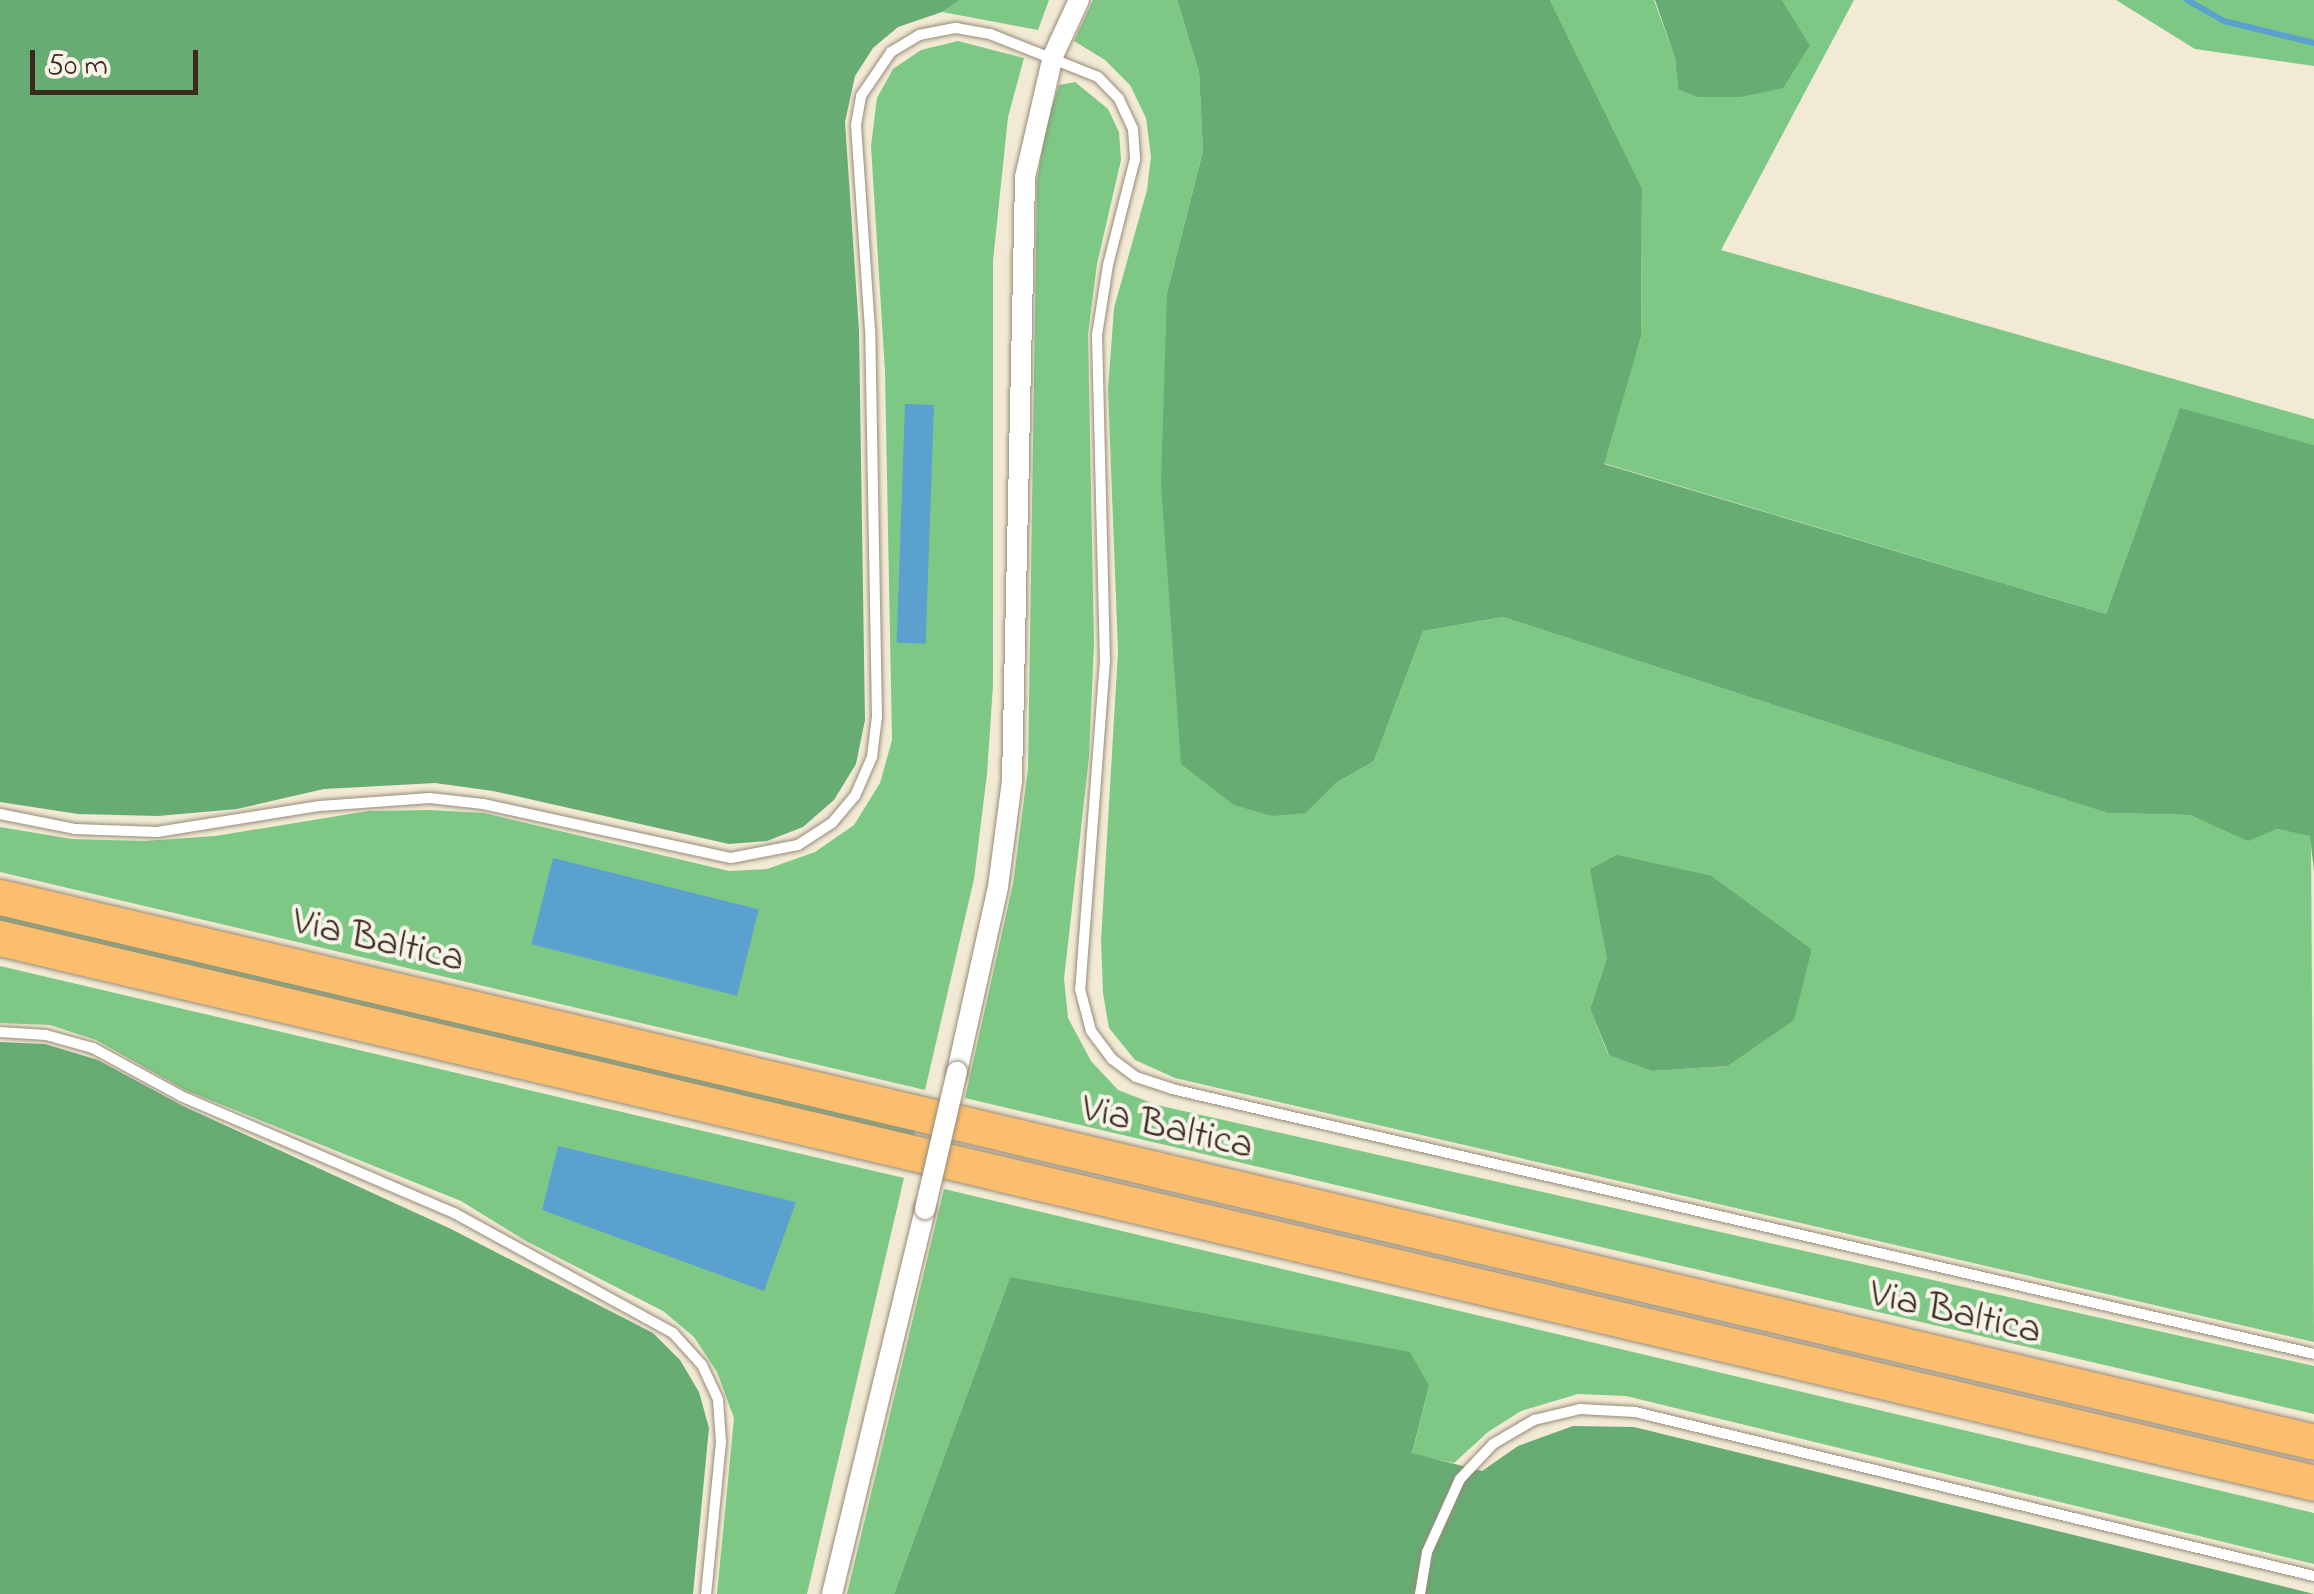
<!DOCTYPE html>
<style>
body{margin:0}
#map{position:relative;width:2314px;height:1594px;overflow:hidden;background:#f2ead4;font-family:"Indie Flower",sans-serif}
div>[style]{position:absolute}
.green>*{inset:0;background:#7ec886}
.forest>*{inset:0;background:#66ac73}
.water>*{inset:0;background:#5aa1d0;transform-origin:0 0}
.stream>*{height:6px;margin:-3px;padding:0 3px;transform-origin:3px;border-radius:3px;background:#5aa1d0}
.roads{filter:drop-shadow(0 0 2px #968a79) drop-shadow(0 0 2px #968a79)}
.service>*{height:10px;margin:-5px;padding:0 5px;transform-origin:5px;border-radius:5px;background:#fff}
.minor>*{height:20px;margin:-10px;padding:0 10px;transform-origin:10px;border-radius:10px;background:#fff}
.motorway>*{height:35px;margin:-17.5px;padding:0 17.5px;transform-origin:17.5px;border-radius:17.5px;background:#fbbe6e}
.bridges{filter:drop-shadow(0 0 2px #968a79) drop-shadow(0 0 2px #968a79)}
.minor-bridge>*{height:20px;margin:-10px;padding:0 10px;transform-origin:10px;border-radius:10px;background:#fff}
span{translate:-50% -50%;white-space:nowrap;text-align:center;line-height:1.15;-webkit-text-stroke:8px #f7f3e8;paint-order:stroke}
.street-label{font-size:40px;color:#3b2a1e}
.scale{position:absolute;left:30px;top:50px;width:168px;height:45px;box-sizing:border-box;border:5px solid #3b2a1e;border-top:0;padding-left:12px;font-size:30px;line-height:35px;white-space:nowrap;color:#3b2a1e;-webkit-text-stroke:8px #f7f3e8;paint-order:stroke}
</style>
<div id="map">
<div class="green">
<div style="clip-path:polygon(960px 0,1049px 0,1038px 30px,942px 12px)"></div>
<div style="clip-path:polygon(evenodd,1093px 0,1177px 0,1199px 72px,1203px 151px,1167px 293px,1306px 813px,1336px 783px,1374px 761px,1423px 631px,1503px 617px,2107px 813px,2190px 815px,2248px 840px,2277px 829px,2311px 836px,2314px 1342px,1175px 1078px,1135px 1060px,1109px 1028px,1103px 993px,1101px 941px,1118px 651px,1108px 389px,1114px 308px,1147px 190px,1151px 157px,1146px 118px,1130px 85px,1105px 60px,1074px 41px,1093px 0,1712px 876px,1812px 949px,1793px 1020px,1728px 1066px,1652px 1071px,1608px 1054px,1590px 1009px,1607px 958px,1712px 876px)"></div>
<div style="clip-path:polygon(1550px 0,1654px 0,1675px 58px,1678px 89px,1810px 45px,1782px 0,1854px 0,1721px 250px,2314px 419px,2314px 445px,2180px 409px,2106px 614px,1603px 463px,1641px 337px,1642px 188px)"></div>
<div style="clip-path:polygon(2116px 0,2314px 0,2314px 66px,2195px 49px)"></div>
<div style="clip-path:polygon(958px 41px,1024px 58px,1008px 117px,993px 261px,993px 685px,987px 774px,974px 879px,925px 1090px,0 872px,0 827px,72px 839px,144px 841px,215px 836px,368px 811px,430px 810px,484px 813px,729px 871px,767px 869px,815px 852px,854px 825px,880px 783px,892px 740px,885px 372px,871px 146px,877px 98px,893px 69px,921px 50px)"></div>
<div style="clip-path:polygon(1075px 82px,1108px 109px,1119px 132px,1121px 160px,1097px 264px,1088px 334px,1094px 645px,1089px 757px,1064px 979px,1068px 1018px,1091px 1061px,1118px 1090px,1157px 1105px,2314px 1366px,2314px 1414px,965px 1098px,1013px 884px,1028px 769px,1037px 181px,1047px 122px,1059px 85px)"></div>
<div style="clip-path:polygon(0 911px,916px 1128px,913px 1139px,0 925px)"></div>
<div style="clip-path:polygon(0 966px,904px 1178px,807px 1594px,717px 1594px,734px 1418px,717px 1372px,694px 1337px,663px 1311px,526px 1241px,461px 1201px,185px 1090px,96px 1040px,50px 1025px,0 1023px)"></div>
<div style="clip-path:polygon(944px 1189px,2314px 1513px,2314px 1564px,1626px 1396px,1578px 1394px,1521px 1411px,1488px 1432px,1454px 1463px,1412px 1454px,1429px 1386px,1010px 1277px,894px 1594px,847px 1594px)"></div>
</div>
<div class="forest">
<div style="clip-path:polygon(0 0,960px 0,942px 12px,898px 27px,873px 48px,855px 76px,845px 122px,859px 330px,865px 720px,856px 764px,834px 800px,803px 827px,767px 841px,729px 844px,493px 791px,435px 783px,324px 789px,237px 809px,158px 816px,78px 814px,0 802px)"></div>
<div style="clip-path:polygon(1177px 0,1550px 0,1642px 188px,1641px 337px,1604px 464px,2106px 614px,2180px 408px,2314px 445px,2314px 871px,2310px 836px,2277px 829px,2248px 841px,2190px 815px,2107px 813px,1503px 617px,1423px 631px,1374px 761px,1336px 783px,1306px 813px,1272px 816px,1234px 805px,1181px 764px,1161px 484px,1167px 293px,1203px 151px,1199px 72px)"></div>
<div style="clip-path:polygon(1655px 0,1782px 0,1810px 45px,1783px 88px,1740px 97px,1698px 97px,1678px 89px,1675px 58px)"></div>
<div style="clip-path:polygon(1617px 855px,1712px 876px,1812px 949px,1794px 1020px,1728px 1066px,1652px 1071px,1609px 1055px,1590px 1009px,1607px 958px,1590px 869px)"></div>
<div style="clip-path:polygon(0 1042px,45px 1044px,98px 1060px,183px 1106px,451px 1229px,653px 1333px,680px 1360px,699px 1392px,709px 1428px,693px 1594px,0 1594px)"></div>
<div style="clip-path:polygon(1010px 1277px,1410px 1352px,1429px 1386px,1412px 1453px,1482px 1471px,1518px 1446px,1573px 1426px,1634px 1427px,2314px 1594px,894px 1594px)"></div>
</div>
<div class="water">
<div style="left:905px;top:404px;width:29px;height:239px;rotate:2deg"></div>
<div style="left:553px;top:858px;width:212px;height:89px;rotate:14deg"></div>
<div style="clip-path:polygon(558px 1146px,796px 1202px,764px 1291px,542px 1210px)"></div>
</div>
<div class="stream">
<div style="left:2187px;top:0;width:43px;rotate:29.6deg"></div>
<div style="left:2224px;top:21px;width:93px;rotate:13.7deg"></div>
</div>
<div class="roads">
<div class="service">
<div style="left:0;top:814px;width:76px;rotate:11.3deg"></div>
<div style="left:75px;top:829px;width:82px;rotate:2.1deg"></div>
<div style="left:157px;top:832px;width:165px;rotate:-9.1deg"></div>
<div style="left:320px;top:806px;width:110px;rotate:-4.2deg"></div>
<div style="left:430px;top:798px;width:53px;rotate:6.5deg"></div>
<div style="left:483px;top:804px;width:254px;rotate:12.3deg"></div>
<div style="left:731px;top:858px;width:68px;rotate:-11deg"></div>
<div style="left:798px;top:845px;width:40px;rotate:-32.9deg"></div>
<div style="left:832px;top:823px;width:35px;rotate:-50deg"></div>
<div style="left:855px;top:796px;width:43px;rotate:-66.4deg"></div>
<div style="left:872px;top:757px;width:39px;rotate:-83deg"></div>
<div style="left:877px;top:718px;width:388px;rotate:-91deg"></div>
<div style="left:870px;top:330px;width:205px;rotate:-93.9deg"></div>
<div style="left:856px;top:125px;width:29px;rotate:-80deg"></div>
<div style="left:861px;top:96px;width:53px;rotate:-55.7deg"></div>
<div style="left:891px;top:52px;width:33px;rotate:-31deg"></div>
<div style="left:919px;top:35px;width:38px;rotate:-11deg"></div>
<div style="left:956px;top:28px;width:35px;rotate:10deg"></div>
<div style="left:990px;top:34px;width:116px;rotate:21.7deg"></div>
<div style="left:1098px;top:77px;width:30px;rotate:46deg"></div>
<div style="left:1119px;top:99px;width:33px;rotate:65deg"></div>
<div style="left:1133px;top:129px;width:30px;rotate:86deg"></div>
<div style="left:1135px;top:159px;width:109px;rotate:104.3deg"></div>
<div style="left:1108px;top:265px;width:71px;rotate:98.9deg"></div>
<div style="left:1097px;top:335px;width:325px;rotate:88.6deg"></div>
<div style="left:1105px;top:660px;width:330px;rotate:94.3deg"></div>
<div style="left:1080px;top:989px;width:43px;rotate:75.3deg"></div>
<div style="left:1091px;top:1031px;width:35px;rotate:53deg"></div>
<div style="left:1112px;top:1059px;width:30px;rotate:37deg"></div>
<div style="left:1136px;top:1077px;width:38px;rotate:18deg"></div>
<div style="left:1172px;top:1089px;width:1172px;rotate:13.06deg"></div>
<div style="left:0;top:1032px;width:46px;rotate:3.7deg"></div>
<div style="left:46px;top:1035px;width:49px;rotate:15.5deg"></div>
<div style="left:93px;top:1048px;width:100px;rotate:28.6deg"></div>
<div style="left:181px;top:1096px;width:299px;rotate:23.2deg"></div>
<div style="left:456px;top:1214px;width:247px;rotate:28.7deg"></div>
<div style="left:673px;top:1333px;width:43px;rotate:47.8deg"></div>
<div style="left:702px;top:1365px;width:38px;rotate:65deg"></div>
<div style="left:718px;top:1400px;width:42px;rotate:85.9deg"></div>
<div style="left:721px;top:1442px;width:153px;rotate:95.6deg"></div>
<div style="left:1420px;top:1594px;width:43px;rotate:-80.5deg"></div>
<div style="left:1427px;top:1552px;width:80px;rotate:-65.7deg"></div>
<div style="left:1460px;top:1479px;width:48px;rotate:-46.7deg"></div>
<div style="left:1493px;top:1444px;width:48px;rotate:-30.3deg"></div>
<div style="left:1534px;top:1420px;width:47px;rotate:-13.4deg"></div>
<div style="left:1580px;top:1409px;width:55px;rotate:3.1deg"></div>
<div style="left:1635px;top:1412px;width:699px;rotate:13.58deg"></div>
</div>
<div class="minor">
<div style="left:957px;top:1072px;width:189px;rotate:-77.5deg"></div>
<div style="left:998px;top:887px;width:108px;rotate:-82.5deg"></div>
<div style="left:1012px;top:780px;width:603px;rotate:-88.76deg"></div>
<div style="left:1025px;top:177px;width:124px;rotate:-77deg"></div>
<div style="left:1053px;top:56px;width:62px;rotate:-65.1deg"></div>
<div style="left:832px;top:1594px;width:396px;rotate:-76.4deg"></div>
</div>
<div class="motorway">
<div style="left:0;top:897px;width:2377px;rotate:13.25deg"></div>
<div style="left:0;top:938px;width:2377px;rotate:13.25deg"></div>
</div>
</div>
<div class="bridges">
<div class="minor-bridge">
<div style="left:925px;top:1209px;width:141px;rotate:-76.9deg"></div>
</div>
</div>
<div class="street-label">
<span style="left:378px;top:942px;rotate:13deg">Via Baltica</span>
<span style="left:1167px;top:1129px;rotate:13deg">Via Baltica</span>
<span style="left:1955px;top:1314px;rotate:13deg">Via Baltica</span>
</div>
<div class="scale">50 m</div>
</div>
